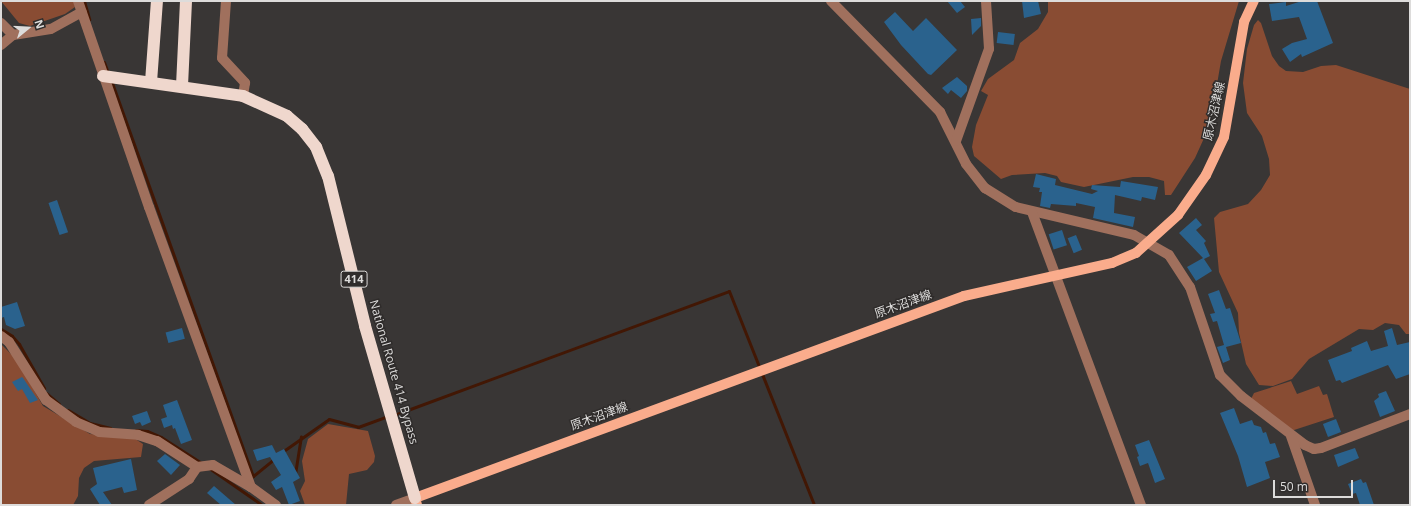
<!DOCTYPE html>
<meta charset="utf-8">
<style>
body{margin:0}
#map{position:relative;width:1411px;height:506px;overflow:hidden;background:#393635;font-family:"Open Sans","Noto Sans JP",sans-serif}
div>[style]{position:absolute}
.green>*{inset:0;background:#884c33}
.forest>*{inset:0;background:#894c33}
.stream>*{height:3px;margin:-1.5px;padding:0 1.5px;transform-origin:1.5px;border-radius:1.5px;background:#421704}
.building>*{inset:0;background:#2a628d;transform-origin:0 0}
.minor>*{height:10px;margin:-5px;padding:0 5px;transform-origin:5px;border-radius:5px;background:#a0705d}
.major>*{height:10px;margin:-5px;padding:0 5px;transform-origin:5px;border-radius:5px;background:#faac8c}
.highway>*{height:12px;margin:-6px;padding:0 6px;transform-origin:6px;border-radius:6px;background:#efd7cd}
span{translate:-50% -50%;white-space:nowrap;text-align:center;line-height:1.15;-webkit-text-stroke:3px #2f2c2b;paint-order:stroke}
.shield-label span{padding:1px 3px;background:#2f2c2b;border:1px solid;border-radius:3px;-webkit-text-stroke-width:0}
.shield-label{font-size:11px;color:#dddcdb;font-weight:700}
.street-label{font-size:12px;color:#dddcdb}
.frame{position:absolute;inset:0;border:2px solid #dddcdb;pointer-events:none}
.north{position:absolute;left:8px;top:8px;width:40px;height:40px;-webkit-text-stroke:3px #2f2c2b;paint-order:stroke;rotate:72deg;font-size:11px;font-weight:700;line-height:16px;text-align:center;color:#dddcdb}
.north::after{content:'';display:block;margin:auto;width:14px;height:18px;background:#dddcdb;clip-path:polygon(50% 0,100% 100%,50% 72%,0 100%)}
.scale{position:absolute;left:1273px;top:480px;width:80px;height:18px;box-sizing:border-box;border:2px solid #dddcdb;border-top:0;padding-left:5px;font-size:12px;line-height:14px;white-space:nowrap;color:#dddcdb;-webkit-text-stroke:3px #2f2c2b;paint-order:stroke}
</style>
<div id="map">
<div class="green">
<div style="clip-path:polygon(1291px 381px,1297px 394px,1319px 386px,1323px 395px,1327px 394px,1334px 417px,1291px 431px,1250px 401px,1254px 393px)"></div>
</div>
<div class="forest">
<div style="clip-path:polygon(1px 1px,74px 1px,75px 7px,65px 14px,30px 26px,19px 23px)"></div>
<div style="clip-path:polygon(1048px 1px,1239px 1px,1221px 61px,1210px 125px,1195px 158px,1171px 195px,1165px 195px,1164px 181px,1149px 177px,1133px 177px,1084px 187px,1061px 182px,1057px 176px,1045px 173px,1012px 175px,1001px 179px,974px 156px,972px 147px,976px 125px,988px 95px,981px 91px,988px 79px,1014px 60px,1020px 43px,1038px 29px,1048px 12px)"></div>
<div style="clip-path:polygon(1258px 20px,1261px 23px,1272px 56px,1279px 66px,1286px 71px,1303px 72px,1321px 66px,1336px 65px,1410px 89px,1410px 334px,1406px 334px,1399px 325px,1385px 323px,1373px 330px,1359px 329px,1309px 359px,1292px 379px,1273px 386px,1259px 385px,1246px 364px,1239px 333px,1238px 313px,1219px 272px,1214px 218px,1220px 212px,1248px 204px,1261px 190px,1270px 175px,1269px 159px,1262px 136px,1247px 113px,1243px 83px,1247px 49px,1254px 25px)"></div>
<div style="clip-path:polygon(1px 344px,16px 359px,43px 406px,90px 434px,134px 438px,143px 444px,141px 457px,94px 461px,84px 468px,79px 478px,78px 496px,73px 505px,1px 505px)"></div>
<div style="clip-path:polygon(328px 424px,368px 431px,375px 456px,374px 462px,367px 470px,349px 474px,346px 505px,305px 505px,300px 491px,305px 481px,302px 461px,308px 439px)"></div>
</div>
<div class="stream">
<div style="left:84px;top:1px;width:19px;rotate:74deg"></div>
<div style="left:104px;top:62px;width:12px;rotate:70deg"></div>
<div style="left:111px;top:80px;width:421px;rotate:70.3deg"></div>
<div style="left:253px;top:476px;width:28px;rotate:-39deg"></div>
<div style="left:1px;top:329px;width:13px;rotate:32deg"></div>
<div style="left:12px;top:336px;width:11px;rotate:49deg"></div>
<div style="left:19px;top:344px;width:51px;rotate:60.4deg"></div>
<div style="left:46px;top:393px;width:17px;rotate:40deg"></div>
<div style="left:68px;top:410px;width:26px;rotate:31deg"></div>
<div style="left:90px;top:423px;width:21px;rotate:14deg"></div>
<div style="left:394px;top:415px;width:357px;rotate:-20.3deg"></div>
<div style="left:729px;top:291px;width:230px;rotate:68.3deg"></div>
<div style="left:136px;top:430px;width:11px;rotate:5deg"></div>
<div style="left:147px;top:431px;width:15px;rotate:23deg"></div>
<div style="left:161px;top:437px;width:50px;rotate:32.7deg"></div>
<div style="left:282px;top:452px;width:57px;rotate:-35.1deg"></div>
<div style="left:329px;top:419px;width:30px;rotate:15deg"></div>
<div style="left:358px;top:427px;width:33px;rotate:-20deg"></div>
<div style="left:209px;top:468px;width:65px;rotate:34.9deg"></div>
<div style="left:295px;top:474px;width:38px;rotate:-81deg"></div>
</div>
<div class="building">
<div style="clip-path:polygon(947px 1px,960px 1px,965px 7px,957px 13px)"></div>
<div style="clip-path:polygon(1022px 1px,1038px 1px,1041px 14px,1024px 18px)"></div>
<div style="clip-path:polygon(1302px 1px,1317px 1px,1333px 43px,1302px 57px,1301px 54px,1290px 62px,1282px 49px,1292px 43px,1307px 39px,1299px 17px,1272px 21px,1269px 4px,1286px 2px,1286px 6px)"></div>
<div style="clip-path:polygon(895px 12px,913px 31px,926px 18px,957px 50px,931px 75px,928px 74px,901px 45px,884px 22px)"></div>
<div style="clip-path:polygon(981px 18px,981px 26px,972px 35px,971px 19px)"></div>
<div style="left:998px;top:32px;width:17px;height:11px;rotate:7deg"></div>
<div style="clip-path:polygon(957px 77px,967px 86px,967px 91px,961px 98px,951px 90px,948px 94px,942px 88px)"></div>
<div style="clip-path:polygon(1036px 174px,1056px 179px,1055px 185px,1092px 194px,1098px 191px,1091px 189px,1092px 185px,1120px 187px,1121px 181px,1158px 187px,1155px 200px,1142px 197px,1141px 201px,1115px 195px,1114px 213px,1135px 217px,1133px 227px,1093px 218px,1095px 207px,1076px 203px,1076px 206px,1051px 204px,1050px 208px,1040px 206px,1042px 192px,1039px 192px,1040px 188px,1033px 187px)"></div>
<div style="left:57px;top:200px;width:34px;height:9px;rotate:71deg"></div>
<div style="clip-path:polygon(1196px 218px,1202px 225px,1196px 230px,1206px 241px,1204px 243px,1210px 256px,1204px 259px,1212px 271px,1196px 281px,1187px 267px,1203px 258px,1179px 233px)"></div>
<div style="left:1062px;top:230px;width:16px;height:14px;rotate:72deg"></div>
<div style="left:1076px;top:235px;width:16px;height:9px;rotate:68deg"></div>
<div style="clip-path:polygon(1219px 290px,1226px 309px,1230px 308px,1241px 343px,1226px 347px,1230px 360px,1223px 363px,1217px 347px,1224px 345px,1217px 321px,1213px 322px,1210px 314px,1215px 313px,1208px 294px)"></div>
<div style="clip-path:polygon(17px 302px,25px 326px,15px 329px,6px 325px,4px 317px,1px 318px,1px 307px)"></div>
<div style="left:182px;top:328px;width:11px;height:17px;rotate:75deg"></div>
<div style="clip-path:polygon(1392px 328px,1397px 345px,1410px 342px,1410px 374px,1396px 379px,1388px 365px,1342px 383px,1340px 380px,1336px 381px,1328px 360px,1352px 351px,1351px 348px,1367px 341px,1371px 351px,1388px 346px,1384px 331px)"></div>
<div style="clip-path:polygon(22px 377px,23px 378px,38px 400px,30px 403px,22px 389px,18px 391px,12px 382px)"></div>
<div style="clip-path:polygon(1386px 391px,1395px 411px,1380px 417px,1374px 401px,1379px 397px,1378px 394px)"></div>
<div style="clip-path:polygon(177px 400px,192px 440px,181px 444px,175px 428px,173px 429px,172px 425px,164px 428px,161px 419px,167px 417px,163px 405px)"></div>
<div style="clip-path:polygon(1234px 408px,1240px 424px,1252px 420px,1254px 425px,1261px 427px,1263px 433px,1266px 432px,1270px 444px,1275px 443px,1280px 457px,1265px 462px,1270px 478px,1247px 487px,1238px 456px,1220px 413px)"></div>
<div style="clip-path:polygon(147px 411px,151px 422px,142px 426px,140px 422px,135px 424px,132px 416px)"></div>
<div style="left:1336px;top:419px;width:14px;height:14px;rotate:69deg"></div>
<div style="clip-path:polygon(1149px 440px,1165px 479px,1155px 483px,1148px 463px,1140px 466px,1137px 457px,1139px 456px,1135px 445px)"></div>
<div style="clip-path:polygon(272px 445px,276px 453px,284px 449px,300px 478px,293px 482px,300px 501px,289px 505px,282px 487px,276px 490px,271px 482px,281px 475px,270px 457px,257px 461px,253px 450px)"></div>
<div style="clip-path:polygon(1355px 448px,1359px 458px,1338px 467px,1334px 455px)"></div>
<div style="clip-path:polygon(165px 454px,180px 465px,171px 475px,157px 461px)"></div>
<div style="clip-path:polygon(131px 459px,137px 490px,124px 493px,122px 487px,103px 492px,112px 505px,100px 505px,90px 489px,97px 484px,93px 468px)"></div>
<div style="clip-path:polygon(1361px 479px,1363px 483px,1366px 482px,1374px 505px,1360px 505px,1356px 493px,1352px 494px,1348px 484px)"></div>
<div style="clip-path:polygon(214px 486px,236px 505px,221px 505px,207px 493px)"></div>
</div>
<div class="minor">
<div style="left:78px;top:1px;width:218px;rotate:71deg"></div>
<div style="left:149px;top:207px;width:298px;rotate:70deg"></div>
<div style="left:251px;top:487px;width:31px;rotate:36deg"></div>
<div style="left:226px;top:1px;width:57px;rotate:94deg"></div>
<div style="left:222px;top:58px;width:34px;rotate:47deg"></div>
<div style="left:245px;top:83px;width:13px;rotate:99deg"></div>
<div style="left:831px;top:1px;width:156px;rotate:45.5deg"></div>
<div style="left:940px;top:112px;width:58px;rotate:63.4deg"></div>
<div style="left:966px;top:164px;width:31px;rotate:52deg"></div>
<div style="left:985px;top:188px;width:36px;rotate:32deg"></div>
<div style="left:1016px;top:207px;width:121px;rotate:13.3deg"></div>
<div style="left:1134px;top:235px;width:40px;rotate:29.7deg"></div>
<div style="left:1169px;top:255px;width:38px;rotate:57deg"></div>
<div style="left:1190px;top:287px;width:93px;rotate:71.2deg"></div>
<div style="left:1220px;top:375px;width:30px;rotate:45deg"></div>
<div style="left:1241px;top:396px;width:81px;rotate:37.4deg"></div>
<div style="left:1305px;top:445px;width:10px;rotate:24deg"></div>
<div style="left:1314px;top:449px;width:7px;rotate:-8deg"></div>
<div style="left:1321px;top:448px;width:95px;rotate:-20.9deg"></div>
<div style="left:1px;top:23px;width:17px;rotate:45deg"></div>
<div style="left:13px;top:35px;width:38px;rotate:-9deg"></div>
<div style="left:51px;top:29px;width:35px;rotate:-29deg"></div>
<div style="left:1px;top:45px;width:16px;rotate:-40deg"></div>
<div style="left:956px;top:141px;width:98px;rotate:-70.3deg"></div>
<div style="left:989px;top:49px;width:48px;rotate:-93.6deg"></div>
<div style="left:1032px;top:212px;width:313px;rotate:69.6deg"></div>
<div style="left:1px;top:336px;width:10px;rotate:37deg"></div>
<div style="left:9px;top:342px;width:69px;rotate:57.5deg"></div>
<div style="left:46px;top:400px;width:37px;rotate:36deg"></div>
<div style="left:76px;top:422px;width:25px;rotate:23deg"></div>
<div style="left:99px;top:432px;width:39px;rotate:4deg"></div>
<div style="left:138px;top:435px;width:20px;rotate:18deg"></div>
<div style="left:157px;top:441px;width:48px;rotate:33deg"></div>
<div style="left:1291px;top:436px;width:73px;rotate:70.8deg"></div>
<div style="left:149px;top:505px;width:48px;rotate:-33deg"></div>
<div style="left:189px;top:479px;width:14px;rotate:-56deg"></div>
<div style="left:197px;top:467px;width:16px;rotate:-7deg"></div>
<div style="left:213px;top:465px;width:44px;rotate:30.1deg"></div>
<div style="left:396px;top:505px;width:20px;rotate:-20deg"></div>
</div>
<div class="major">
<div style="left:417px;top:505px;width:7px;rotate:-106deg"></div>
<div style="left:415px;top:498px;width:585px;rotate:-20.2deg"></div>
<div style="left:964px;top:296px;width:152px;rotate:-12.6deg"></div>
<div style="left:1112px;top:263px;width:26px;rotate:-23deg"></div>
<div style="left:1136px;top:253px;width:57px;rotate:-42.1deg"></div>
<div style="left:1178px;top:215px;width:49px;rotate:-55deg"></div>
<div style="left:1206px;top:175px;width:42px;rotate:-64.7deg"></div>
<div style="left:1224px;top:137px;width:117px;rotate:-80.1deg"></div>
<div style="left:1244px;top:22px;width:23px;rotate:-65deg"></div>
</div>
<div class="highway">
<div style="left:103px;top:76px;width:141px;rotate:8.1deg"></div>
<div style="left:243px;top:96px;width:48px;rotate:24.4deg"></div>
<div style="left:287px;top:116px;width:20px;rotate:41deg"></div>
<div style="left:302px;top:129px;width:23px;rotate:52deg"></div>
<div style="left:316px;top:147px;width:31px;rotate:68deg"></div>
<div style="left:328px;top:176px;width:154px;rotate:76.1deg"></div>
<div style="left:365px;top:326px;width:179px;rotate:73.8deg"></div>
<div style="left:151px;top:82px;width:81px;rotate:-85.8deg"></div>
<div style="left:182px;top:86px;width:85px;rotate:-87.3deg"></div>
</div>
<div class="shield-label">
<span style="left:354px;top:279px">414</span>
</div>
<div class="street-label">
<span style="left:1214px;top:111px;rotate:-77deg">原木沼津線</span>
<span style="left:903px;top:304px;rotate:-20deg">原木沼津線</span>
<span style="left:394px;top:372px;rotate:74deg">National Route 414 Bypass</span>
<span style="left:599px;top:416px;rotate:-20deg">原木沼津線</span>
</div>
<div class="frame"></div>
<div class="north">N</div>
<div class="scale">50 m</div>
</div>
